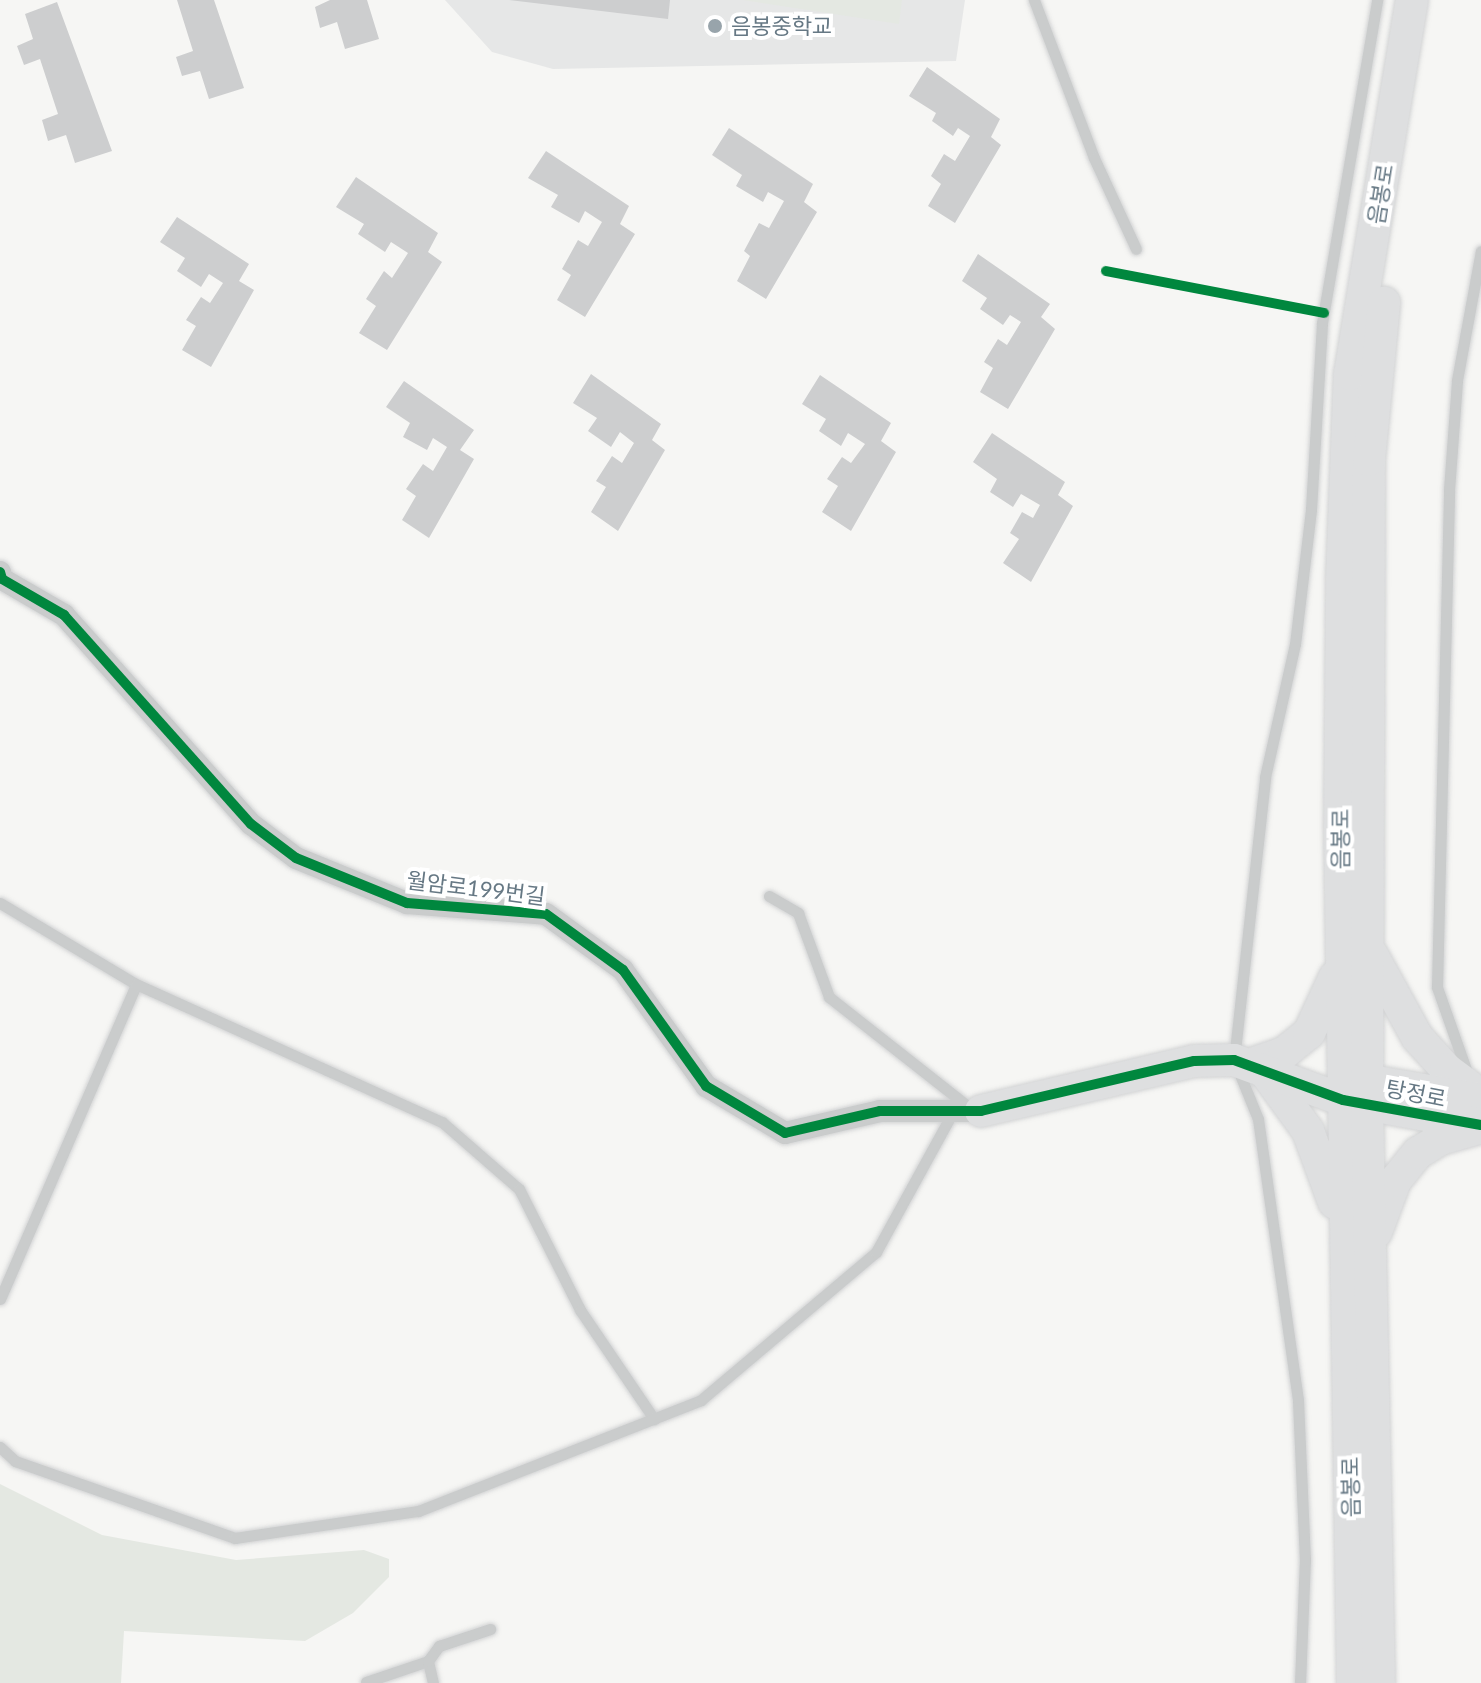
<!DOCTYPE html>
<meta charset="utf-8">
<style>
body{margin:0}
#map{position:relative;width:1481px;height:1683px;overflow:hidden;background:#f6f6f4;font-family:Lato,"Noto Sans KR",sans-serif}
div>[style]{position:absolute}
.built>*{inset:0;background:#e6e7e7}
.green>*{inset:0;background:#e4e8e2}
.building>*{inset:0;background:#cdcecf}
.roads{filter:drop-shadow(0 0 2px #d2d3d4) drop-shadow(0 0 2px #d2d3d4)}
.lane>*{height:11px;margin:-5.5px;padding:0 5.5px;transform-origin:5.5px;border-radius:5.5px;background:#cacccc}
.street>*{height:22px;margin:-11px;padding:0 11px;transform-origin:11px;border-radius:11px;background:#cacccc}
.secondary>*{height:32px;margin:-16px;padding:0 16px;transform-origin:16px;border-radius:16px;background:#dedfe0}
.cycleway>*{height:10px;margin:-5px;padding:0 5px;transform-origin:5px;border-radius:5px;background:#00873e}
.dots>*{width:22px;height:22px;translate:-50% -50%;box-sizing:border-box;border:4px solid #fff;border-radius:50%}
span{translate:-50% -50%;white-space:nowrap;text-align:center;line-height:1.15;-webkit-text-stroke:8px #fff;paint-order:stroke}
.poi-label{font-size:22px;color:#667884}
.left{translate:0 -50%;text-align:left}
.street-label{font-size:22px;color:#667884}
</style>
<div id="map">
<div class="built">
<div style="clip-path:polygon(445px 0,965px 0,956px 61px,553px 69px,492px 52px)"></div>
</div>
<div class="green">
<div style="clip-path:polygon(743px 0,902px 0,899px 24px)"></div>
<div style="clip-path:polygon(0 1484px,102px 1535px,236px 1560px,364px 1550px,389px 1559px,389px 1577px,353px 1613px,305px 1641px,124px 1631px,121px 1683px,0 1683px)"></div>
</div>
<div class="building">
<div style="clip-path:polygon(177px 0,214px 0,244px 88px,209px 99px,200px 71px,182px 76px,176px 57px,193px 51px)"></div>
<div style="clip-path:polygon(330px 0,367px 0,379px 39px,345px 49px,337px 22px,320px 28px,315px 7px)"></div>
<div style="clip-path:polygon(509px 0,670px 0,668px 19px)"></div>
<div style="clip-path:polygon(57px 2px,112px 151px,75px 163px,66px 135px,48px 141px,42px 120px,58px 114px,40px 59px,24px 65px,17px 46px,33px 39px,25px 14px)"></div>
<div style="clip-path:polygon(927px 67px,1000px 119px,991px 137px,1001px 145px,955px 223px,928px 206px,941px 184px,931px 176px,944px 154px,955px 161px,970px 136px,958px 128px,953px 136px,932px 121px,936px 113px,909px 96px)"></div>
<div style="clip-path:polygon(729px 128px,813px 184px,804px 202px,817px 212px,766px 299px,737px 281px,750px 256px,744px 251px,759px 223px,769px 228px,784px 201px,768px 192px,763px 202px,736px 186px,742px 175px,712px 155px)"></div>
<div style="clip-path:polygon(546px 151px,629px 206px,620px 224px,635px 234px,585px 317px,557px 300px,571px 275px,562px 269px,578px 240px,588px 246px,602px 222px,585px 211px,579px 223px,551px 207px,558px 195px,528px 178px)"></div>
<div style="clip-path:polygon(356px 177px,438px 233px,428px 252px,442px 262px,387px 350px,359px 333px,376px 306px,366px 299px,384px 271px,392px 278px,408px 253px,391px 242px,385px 252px,358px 234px,364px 224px,336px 207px)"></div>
<div style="clip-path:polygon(177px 217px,249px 264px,239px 281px,254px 290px,211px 367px,182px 350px,196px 326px,186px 320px,201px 297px,210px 303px,223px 283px,209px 274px,201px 287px,177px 271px,185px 258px,160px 242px)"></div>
<div style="clip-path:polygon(978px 254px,1050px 304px,1041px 317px,1055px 329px,1008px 409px,980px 392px,993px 368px,984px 362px,998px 339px,1007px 345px,1021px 322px,1010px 315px,1003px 325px,980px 309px,987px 298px,962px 281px)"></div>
<div style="clip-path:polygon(591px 374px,661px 424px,652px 440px,665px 450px,618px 531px,591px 512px,606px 487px,596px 481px,612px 456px,622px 463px,634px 443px,620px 432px,611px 447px,588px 431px,597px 418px,573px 403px)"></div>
<div style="clip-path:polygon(820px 375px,891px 423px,881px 441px,896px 452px,851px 531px,822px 512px,838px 486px,827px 479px,842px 457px,851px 463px,865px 444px,848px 433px,841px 446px,819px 431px,826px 419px,802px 404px)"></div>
<div style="clip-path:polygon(404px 381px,474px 430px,460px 450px,474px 459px,429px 538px,402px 520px,416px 496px,406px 489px,423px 464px,433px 471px,447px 447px,433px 438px,427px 450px,403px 437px,410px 423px,386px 407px)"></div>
<div style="clip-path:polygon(992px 433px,1065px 482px,1058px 495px,1073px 506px,1031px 582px,1003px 563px,1019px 539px,1010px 533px,1022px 512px,1033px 518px,1040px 505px,1021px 494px,1013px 507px,990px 492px,997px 479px,973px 462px)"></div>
</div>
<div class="roads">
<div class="lane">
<div style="left:1034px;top:0;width:169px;rotate:69.2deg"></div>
<div style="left:1094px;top:158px;width:100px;rotate:65.2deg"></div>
<div style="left:769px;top:896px;width:34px;rotate:30deg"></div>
<div style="left:798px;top:913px;width:90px;rotate:69.7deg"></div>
<div style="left:829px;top:997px;width:179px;rotate:38.2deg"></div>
<div style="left:0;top:903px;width:158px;rotate:30.8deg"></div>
<div style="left:1469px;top:1078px;width:96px;rotate:-109.4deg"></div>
<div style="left:1437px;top:987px;width:497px;rotate:-88.6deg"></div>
<div style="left:1449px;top:490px;width:110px;rotate:-85.8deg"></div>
<div style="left:1457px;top:380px;width:131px;rotate:-79.5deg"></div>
<div style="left:0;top:1299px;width:343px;rotate:-66.6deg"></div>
<div style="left:136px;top:984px;width:336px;rotate:24.3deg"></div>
<div style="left:442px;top:1122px;width:102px;rotate:41deg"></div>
<div style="left:519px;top:1189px;width:136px;rotate:63.2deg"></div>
<div style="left:580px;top:1310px;width:132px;rotate:55.8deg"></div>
<div style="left:0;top:1447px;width:21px;rotate:43deg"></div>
<div style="left:15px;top:1461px;width:233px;rotate:19.3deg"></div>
<div style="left:235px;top:1538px;width:185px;rotate:-8.4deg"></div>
<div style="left:418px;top:1511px;width:304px;rotate:-21.4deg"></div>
<div style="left:701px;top:1400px;width:229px;rotate:-40.2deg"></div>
<div style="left:876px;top:1252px;width:160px;rotate:-61.2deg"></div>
<div style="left:366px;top:1682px;width:65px;rotate:-18.7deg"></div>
<div style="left:433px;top:1683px;width:23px;rotate:-103deg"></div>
<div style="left:428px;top:1661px;width:19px;rotate:-54deg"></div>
<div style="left:439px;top:1646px;width:54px;rotate:-18.4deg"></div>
<div style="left:1300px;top:1683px;width:122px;rotate:-87.7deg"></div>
<div style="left:1305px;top:1561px;width:161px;rotate:-92.5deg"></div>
<div style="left:1298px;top:1400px;width:284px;rotate:-98.1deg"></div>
<div style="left:1258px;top:1119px;width:64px;rotate:-112.1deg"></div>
<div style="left:1234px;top:1060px;width:285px;rotate:-83.7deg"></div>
<div style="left:1265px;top:777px;width:136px;rotate:-77.3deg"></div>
<div style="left:1295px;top:644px;width:136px;rotate:-83.2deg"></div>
<div style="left:1311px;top:509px;width:186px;rotate:-86.6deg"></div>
<div style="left:1322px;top:323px;width:328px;rotate:-80.3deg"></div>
</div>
<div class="street">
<div style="left:0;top:572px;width:7px;rotate:74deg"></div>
<div style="left:2px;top:579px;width:72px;rotate:30.1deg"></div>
<div style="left:64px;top:615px;width:280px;rotate:48.2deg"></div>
<div style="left:251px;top:824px;width:56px;rotate:37.1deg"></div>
<div style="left:296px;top:858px;width:120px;rotate:22.1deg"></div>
<div style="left:407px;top:903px;width:139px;rotate:4.5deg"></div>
<div style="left:546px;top:914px;width:95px;rotate:36deg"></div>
<div style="left:623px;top:970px;width:143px;rotate:54.4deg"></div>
<div style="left:706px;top:1086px;width:92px;rotate:30.7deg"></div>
<div style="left:785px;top:1133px;width:98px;rotate:-13deg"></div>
<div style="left:880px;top:1111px;width:101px"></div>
</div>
<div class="secondary">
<div style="left:1372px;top:955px;width:94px;rotate:61.2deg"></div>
<div style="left:1417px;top:1037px;width:43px;rotate:47.8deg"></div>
<div style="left:1446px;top:1069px;width:44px;rotate:36.6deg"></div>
<div style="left:1249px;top:1065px;width:37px;rotate:-19deg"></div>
<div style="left:1284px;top:1053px;width:32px;rotate:-39deg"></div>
<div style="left:1309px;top:1033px;width:62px;rotate:-65.1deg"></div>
<div style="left:1263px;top:1069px;width:77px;rotate:54deg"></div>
<div style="left:1308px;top:1131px;width:76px;rotate:69.9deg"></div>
<div style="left:1347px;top:1077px;width:136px;rotate:9.7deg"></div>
<div style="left:981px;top:1111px;width:219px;rotate:-13.2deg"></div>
<div style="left:1194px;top:1061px;width:40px;rotate:-1.4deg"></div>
<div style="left:1234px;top:1060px;width:116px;rotate:20.2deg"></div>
<div style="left:1343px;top:1100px;width:140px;rotate:10.3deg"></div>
<div style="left:1376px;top:1232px;width:54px;rotate:-69.6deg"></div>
<div style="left:1395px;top:1181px;width:36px;rotate:-51deg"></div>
<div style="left:1418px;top:1153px;width:26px;rotate:-32deg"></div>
<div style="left:1440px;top:1139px;width:41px;rotate:-15.8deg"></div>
<div style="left:1353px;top:1683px;width:857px;rotate:-90.87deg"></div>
<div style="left:1340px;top:826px;width:247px;rotate:-89.5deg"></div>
<div style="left:1342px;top:579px;width:205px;rotate:-87.8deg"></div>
<div style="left:1350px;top:374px;width:379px;rotate:-80.6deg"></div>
<div style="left:1379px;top:1683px;width:580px;rotate:-91.19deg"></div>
<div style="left:1367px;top:1103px;width:643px;rotate:-89.82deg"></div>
<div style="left:1369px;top:460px;width:158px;rotate:-84.5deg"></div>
</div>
</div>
<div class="cycleway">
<div style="left:1106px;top:271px;width:222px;rotate:10.9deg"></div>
<div style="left:0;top:572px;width:7px;rotate:74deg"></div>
<div style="left:2px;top:579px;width:72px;rotate:30.1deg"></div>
<div style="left:64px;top:615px;width:280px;rotate:48.2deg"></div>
<div style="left:251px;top:824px;width:56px;rotate:37.1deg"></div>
<div style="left:296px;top:858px;width:120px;rotate:22.1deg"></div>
<div style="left:407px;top:903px;width:139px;rotate:4.5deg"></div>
<div style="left:546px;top:914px;width:95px;rotate:36deg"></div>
<div style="left:623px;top:970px;width:143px;rotate:54.4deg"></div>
<div style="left:706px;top:1086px;width:92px;rotate:30.7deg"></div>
<div style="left:785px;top:1133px;width:98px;rotate:-13deg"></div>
<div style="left:880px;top:1111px;width:101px"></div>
<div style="left:981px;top:1111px;width:219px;rotate:-13.2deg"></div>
<div style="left:1194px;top:1061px;width:40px;rotate:-1.4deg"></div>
<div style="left:1234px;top:1060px;width:116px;rotate:20.2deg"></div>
<div style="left:1343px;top:1100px;width:140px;rotate:10.3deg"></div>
</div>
<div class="dots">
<div style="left:715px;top:26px;background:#98a4ab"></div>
</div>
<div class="poi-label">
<span class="left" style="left:731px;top:26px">음봉중학교</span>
</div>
<div class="street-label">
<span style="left:1380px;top:194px;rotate:-81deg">음봉로</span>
<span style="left:1340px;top:839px;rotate:-90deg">음봉로</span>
<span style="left:476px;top:888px;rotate:7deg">월암로199번길</span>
<span style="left:1416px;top:1093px;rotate:11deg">탕정로</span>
<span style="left:1350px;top:1487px;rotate:-91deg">음봉로</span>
</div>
</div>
